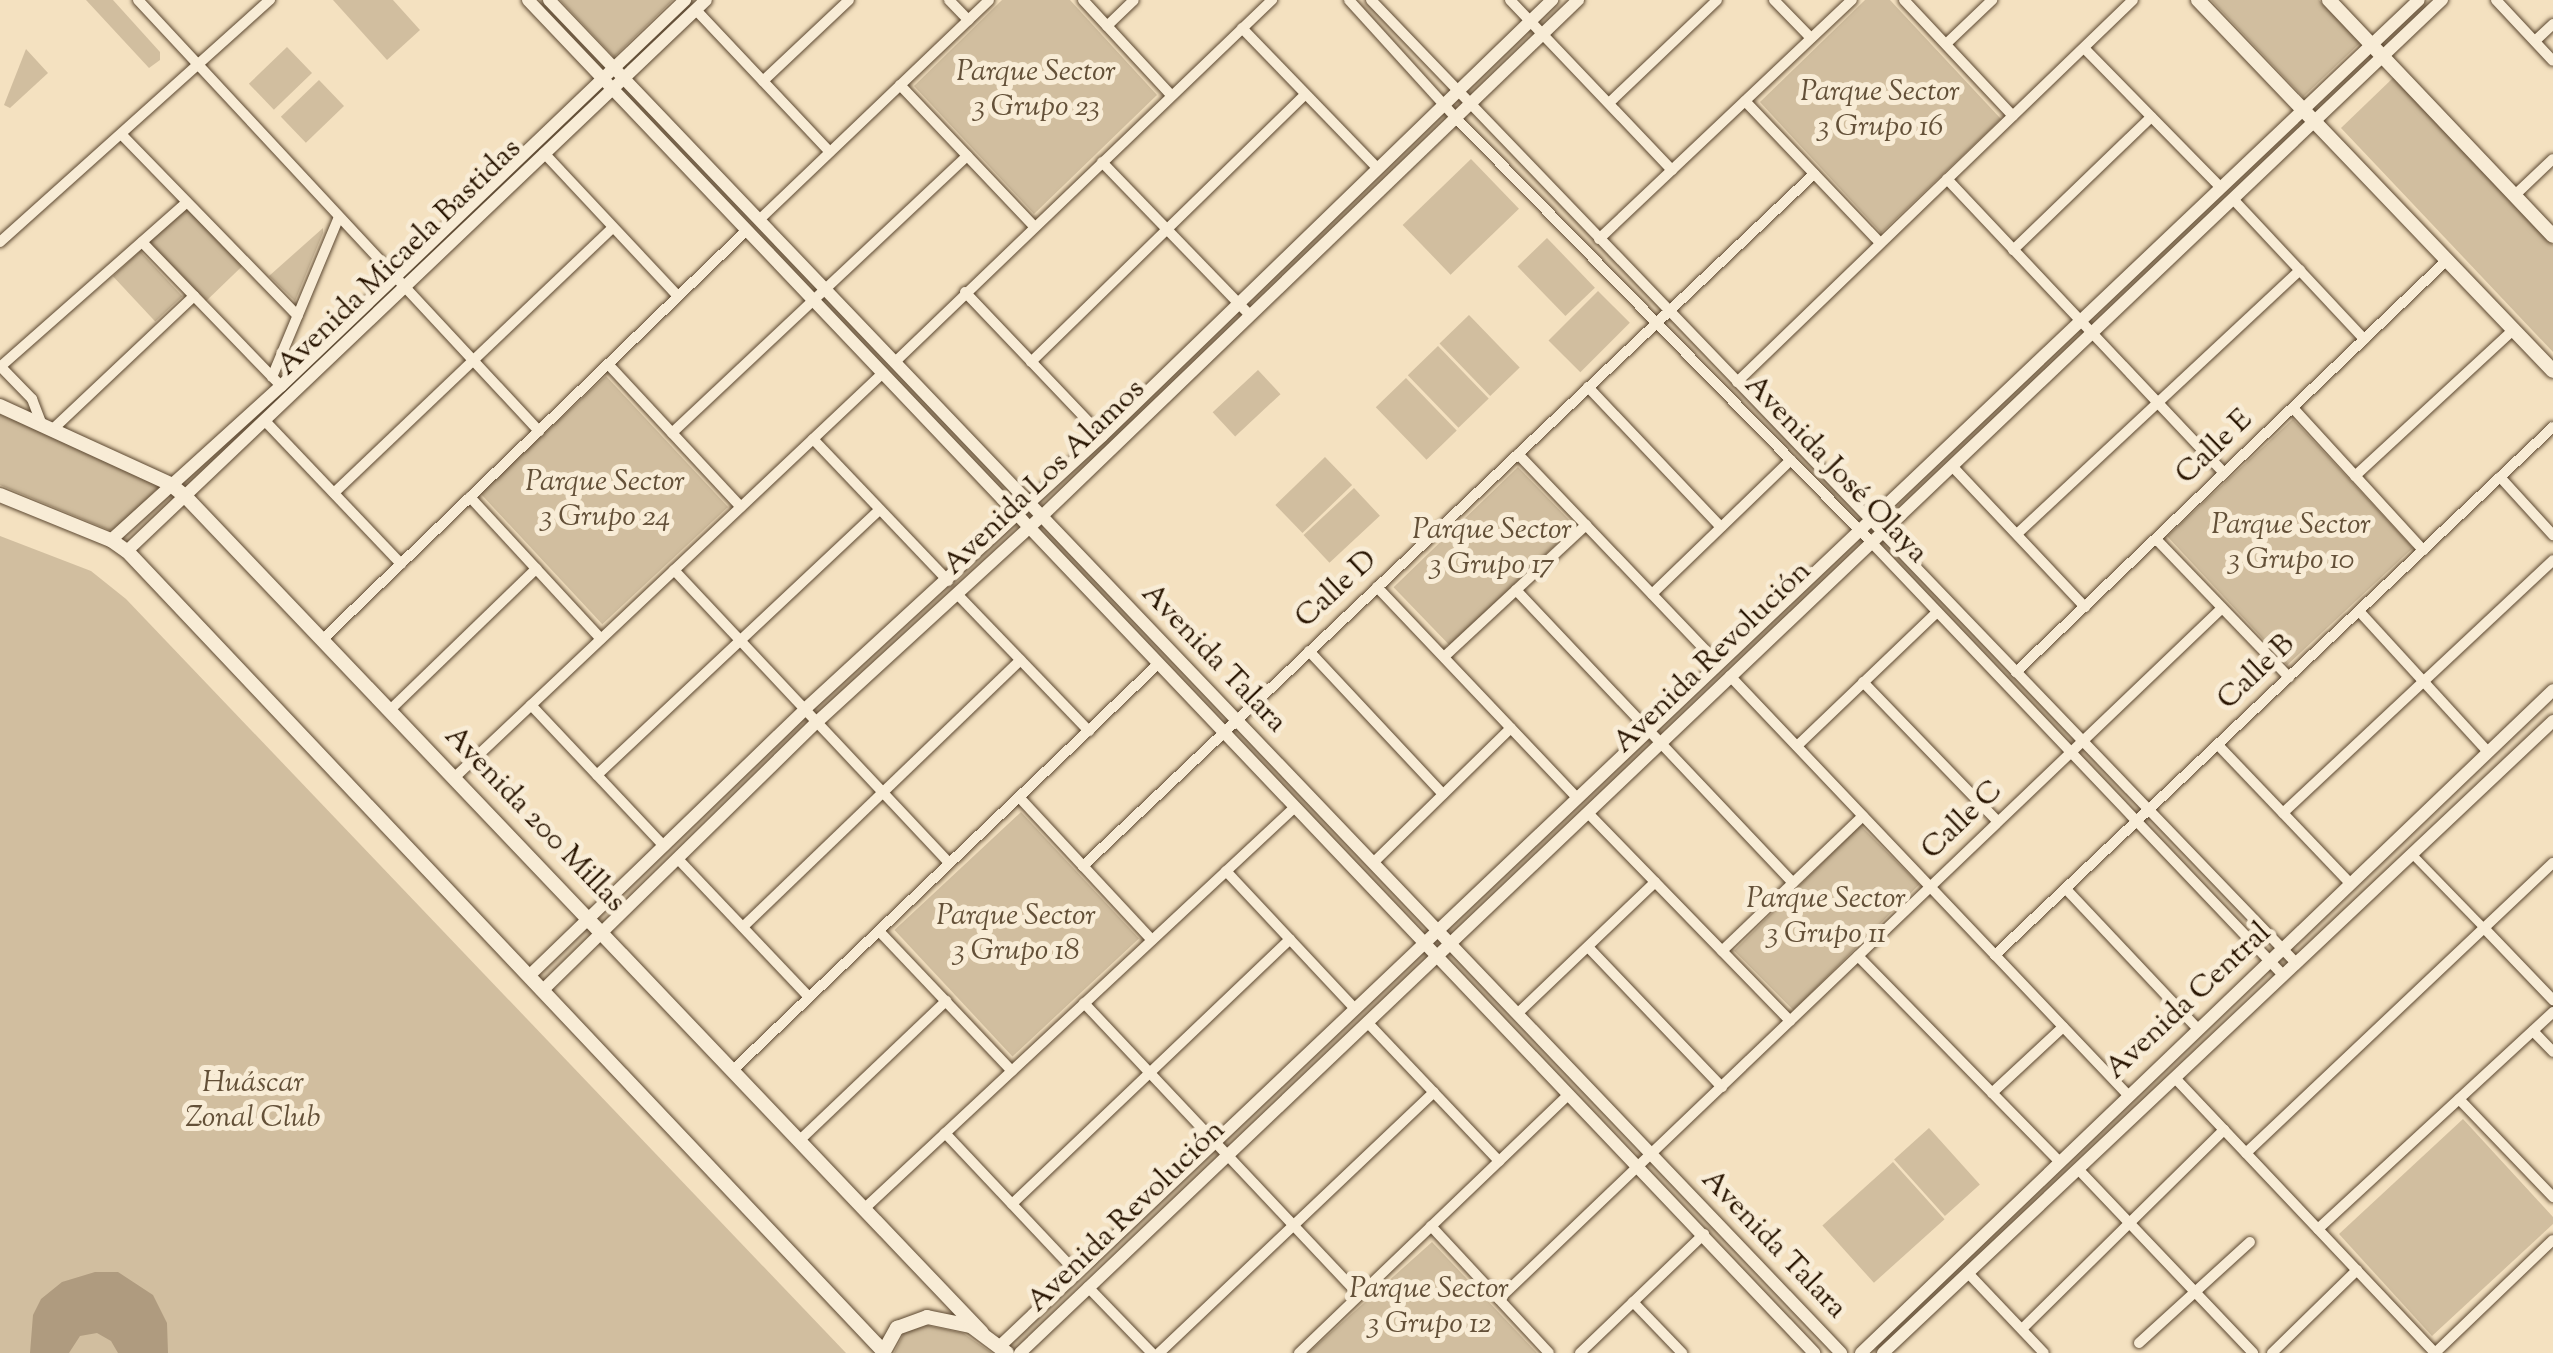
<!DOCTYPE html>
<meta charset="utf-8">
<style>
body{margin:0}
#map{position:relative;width:2553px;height:1353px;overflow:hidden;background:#f4e1c0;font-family:"Sorts Mill Goudy",serif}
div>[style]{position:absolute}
.green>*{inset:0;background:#d1be9f;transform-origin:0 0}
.water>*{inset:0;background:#af9b7f}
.roads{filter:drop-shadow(0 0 2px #5b4730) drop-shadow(0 0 2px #5b4730)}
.pedestrian>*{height:8px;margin:-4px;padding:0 4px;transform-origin:4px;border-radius:4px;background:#f8ecd6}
.minor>*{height:10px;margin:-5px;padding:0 5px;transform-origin:5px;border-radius:5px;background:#f8ecd6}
.tertiary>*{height:12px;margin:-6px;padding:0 6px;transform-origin:6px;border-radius:6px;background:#f8ecd6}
.secondary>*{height:14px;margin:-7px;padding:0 7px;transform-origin:7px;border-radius:7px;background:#f8ecd6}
span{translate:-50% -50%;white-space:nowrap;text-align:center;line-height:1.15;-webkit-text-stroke:10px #f8ecd6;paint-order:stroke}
.park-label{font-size:30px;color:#635038;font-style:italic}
.street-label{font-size:30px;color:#281400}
</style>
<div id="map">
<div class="green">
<div style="clip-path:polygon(86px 0,113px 0,160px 52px,160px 60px,149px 68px)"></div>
<div style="clip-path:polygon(333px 0,393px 0,420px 30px,387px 60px)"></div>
<div style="clip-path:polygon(560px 0,673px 0,614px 57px)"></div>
<div style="clip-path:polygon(1002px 0,1070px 0,1157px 95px,1034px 214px,914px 86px)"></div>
<div style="clip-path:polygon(1865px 0,1890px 0,2001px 119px,1881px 233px,1760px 102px)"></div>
<div style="clip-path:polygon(2211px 0,2319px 0,2360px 43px,2303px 97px)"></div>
<div style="left:287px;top:47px;width:36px;height:53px;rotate:46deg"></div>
<div style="clip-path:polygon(26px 49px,48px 73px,10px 108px,4px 105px)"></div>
<div style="clip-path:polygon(2394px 77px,2553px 245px,2553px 352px,2341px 128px)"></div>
<div style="left:319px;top:80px;width:36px;height:53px;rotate:46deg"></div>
<div style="left:1471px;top:159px;width:69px;height:95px;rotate:46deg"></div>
<div style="left:186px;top:205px;width:83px;height:54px;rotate:46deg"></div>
<div style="clip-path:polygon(323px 228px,323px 233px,295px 301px,269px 276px)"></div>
<div style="left:1547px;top:238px;width:69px;height:41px;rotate:46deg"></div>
<div style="left:140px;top:251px;width:62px;height:37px;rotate:47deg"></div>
<div style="left:1598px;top:291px;width:45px;height:70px;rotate:45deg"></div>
<div style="left:1469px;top:315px;width:73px;height:41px;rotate:46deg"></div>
<div style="left:1438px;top:346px;width:73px;height:42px;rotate:46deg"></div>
<div style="left:1258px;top:370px;width:33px;height:62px;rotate:47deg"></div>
<div style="left:606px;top:376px;width:179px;height:172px;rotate:47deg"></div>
<div style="left:1406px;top:378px;width:73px;height:42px;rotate:46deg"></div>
<div style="clip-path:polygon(0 414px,156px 480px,161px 485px,116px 529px,109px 530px,0 485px)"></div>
<div style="left:2293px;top:419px;width:176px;height:172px;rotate:47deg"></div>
<div style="left:1325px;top:457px;width:39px;height:69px;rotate:46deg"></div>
<div style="left:1518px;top:467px;width:82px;height:173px;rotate:46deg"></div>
<div style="left:1354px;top:488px;width:38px;height:69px;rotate:47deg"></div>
<div style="clip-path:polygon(0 536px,91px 571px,126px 599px,846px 1353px,0 1353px)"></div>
<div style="left:1021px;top:812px;width:173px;height:173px;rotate:47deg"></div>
<div style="left:1860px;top:825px;width:84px;height:178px;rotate:45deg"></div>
<div style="clip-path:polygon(2463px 1119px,2553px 1217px,2553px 1224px,2432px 1336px,2339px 1234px)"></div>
<div style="left:1929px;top:1128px;width:76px;height:47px;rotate:48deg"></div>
<div style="left:1893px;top:1162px;width:77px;height:95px;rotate:48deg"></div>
<div style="clip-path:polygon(1432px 1242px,1537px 1353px,1308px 1353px)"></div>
<div style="clip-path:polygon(925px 1325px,963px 1333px,992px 1353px,894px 1353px,904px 1333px)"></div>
</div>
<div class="water">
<div style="clip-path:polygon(95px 1272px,118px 1272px,153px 1295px,167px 1323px,168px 1353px,118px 1353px,111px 1341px,97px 1333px,80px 1336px,69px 1353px,30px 1353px,33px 1315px,41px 1299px,62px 1282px)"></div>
</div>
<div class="roads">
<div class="pedestrian">
<div style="left:2412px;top:854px;width:103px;rotate:45.8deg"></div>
</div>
<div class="minor">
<div style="left:138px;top:0;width:589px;rotate:47.07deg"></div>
<div style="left:949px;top:0;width:28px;rotate:46deg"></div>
<div style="left:1083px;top:0;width:129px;rotate:47.2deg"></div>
<div style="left:1349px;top:0;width:159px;rotate:47.8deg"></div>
<div style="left:1456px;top:118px;width:593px;rotate:45.61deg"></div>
<div style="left:1871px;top:542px;width:598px;rotate:46.42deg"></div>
<div style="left:1371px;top:0;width:1335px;rotate:46.15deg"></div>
<div style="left:1510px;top:0;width:235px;rotate:46.4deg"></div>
<div style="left:1774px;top:0;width:53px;rotate:45.8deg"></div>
<div style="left:1904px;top:0;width:159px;rotate:46.8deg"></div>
<div style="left:2496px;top:0;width:83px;rotate:46.9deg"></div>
<div style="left:696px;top:10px;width:195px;rotate:46.7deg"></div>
<div style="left:1107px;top:26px;width:37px;rotate:-44deg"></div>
<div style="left:1242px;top:28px;width:196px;rotate:46deg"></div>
<div style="left:2535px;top:41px;width:25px;rotate:-43deg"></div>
<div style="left:1946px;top:44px;width:64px;rotate:-43.7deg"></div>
<div style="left:2084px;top:48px;width:194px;rotate:45.6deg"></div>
<div style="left:763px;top:81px;width:118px;rotate:-43.3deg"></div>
<div style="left:900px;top:85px;width:195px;rotate:46.5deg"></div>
<div style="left:1745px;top:101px;width:196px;rotate:46.4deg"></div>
<div style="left:1609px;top:103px;width:149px;rotate:-43.6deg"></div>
<div style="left:122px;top:135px;width:252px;rotate:45.8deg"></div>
<div style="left:544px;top:153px;width:196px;rotate:46.9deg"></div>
<div style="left:1102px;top:162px;width:213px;rotate:46deg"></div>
<div style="left:1947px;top:179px;width:404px;rotate:46.7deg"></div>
<div style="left:2515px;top:195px;width:52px;rotate:-43.5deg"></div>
<div style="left:2233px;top:199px;width:192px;rotate:46.9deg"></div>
<div style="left:759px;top:220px;width:318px;rotate:-43.7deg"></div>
<div style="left:1599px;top:239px;width:348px;rotate:-43.4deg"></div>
<div style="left:0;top:242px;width:363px;rotate:-41.9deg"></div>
<div style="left:142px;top:242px;width:200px;rotate:46deg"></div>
<div style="left:2013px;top:250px;width:192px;rotate:-43.9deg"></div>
<div style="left:965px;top:292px;width:199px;rotate:46.4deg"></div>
<div style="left:895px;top:362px;width:523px;rotate:-43.84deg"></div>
<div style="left:1031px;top:362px;width:383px;rotate:-44.3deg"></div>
<div style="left:608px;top:364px;width:195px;rotate:47.1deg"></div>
<div style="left:0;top:367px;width:249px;rotate:-41.4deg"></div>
<div style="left:1px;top:367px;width:45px;rotate:45.9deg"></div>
<div style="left:32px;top:399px;width:26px;rotate:69deg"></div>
<div style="left:272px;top:377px;width:173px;rotate:-67.3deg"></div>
<div style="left:1737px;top:382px;width:550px;rotate:-43.97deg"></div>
<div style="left:1588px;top:387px;width:193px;rotate:46.5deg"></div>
<div style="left:2293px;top:408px;width:193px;rotate:47.5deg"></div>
<div style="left:266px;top:422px;width:196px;rotate:46.4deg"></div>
<div style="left:53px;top:429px;width:194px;rotate:-43.3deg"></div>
<div style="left:672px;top:433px;width:405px;rotate:-43.2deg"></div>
<div style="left:813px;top:439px;width:196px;rotate:46.4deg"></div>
<div style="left:1518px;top:454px;width:289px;rotate:46.3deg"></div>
<div style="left:1952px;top:466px;width:194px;rotate:46.7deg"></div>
<div style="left:2355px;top:476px;width:215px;rotate:-42.7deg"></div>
<div style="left:2500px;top:477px;width:79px;rotate:47.6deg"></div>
<div style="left:334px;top:493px;width:385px;rotate:-43.6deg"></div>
<div style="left:470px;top:497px;width:193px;rotate:47.3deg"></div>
<div style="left:2017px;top:534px;width:387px;rotate:-43deg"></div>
<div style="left:2156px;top:539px;width:192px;rotate:46.1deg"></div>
<div style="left:674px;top:570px;width:402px;rotate:46.8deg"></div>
<div style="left:1377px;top:587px;width:291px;rotate:46.5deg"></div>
<div style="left:1516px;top:590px;width:403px;rotate:46.6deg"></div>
<div style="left:1652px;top:594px;width:193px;rotate:-44deg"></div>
<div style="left:958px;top:595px;width:189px;rotate:46.1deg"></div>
<div style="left:2359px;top:611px;width:191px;rotate:47.5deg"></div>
<div style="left:324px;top:638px;width:588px;rotate:-43.97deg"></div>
<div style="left:1309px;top:651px;width:196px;rotate:46.9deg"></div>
<div style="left:1444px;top:657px;width:194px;rotate:-42.9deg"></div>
<div style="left:2016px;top:672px;width:598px;rotate:-43.71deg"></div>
<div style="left:1730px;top:676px;width:576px;rotate:46.48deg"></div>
<div style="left:1863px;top:682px;width:194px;rotate:46deg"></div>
<div style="left:531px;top:705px;width:194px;rotate:46.7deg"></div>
<div style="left:391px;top:709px;width:202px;rotate:-44deg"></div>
<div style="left:2218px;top:745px;width:191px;rotate:46.3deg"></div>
<div style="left:1797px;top:746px;width:194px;rotate:-43.7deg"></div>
<div style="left:597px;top:775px;width:387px;rotate:-43.2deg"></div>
<div style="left:455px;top:777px;width:589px;rotate:-43.35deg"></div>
<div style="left:1019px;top:797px;width:195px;rotate:47.1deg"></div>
<div style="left:1588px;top:813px;width:290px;rotate:45.8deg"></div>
<div style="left:2283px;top:813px;width:370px;rotate:-43.1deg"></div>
<div style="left:678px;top:859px;width:190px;rotate:46.5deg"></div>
<div style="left:1373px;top:863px;width:193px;rotate:-44.4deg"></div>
<div style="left:1083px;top:866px;width:1007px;rotate:-43.43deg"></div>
<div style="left:1226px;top:871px;width:189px;rotate:46.9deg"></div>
<div style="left:2066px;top:889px;width:191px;rotate:46.7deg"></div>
<div style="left:743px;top:927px;width:385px;rotate:-43.9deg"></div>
<div style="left:2484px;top:928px;width:100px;rotate:46.2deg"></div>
<div style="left:879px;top:931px;width:193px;rotate:46.5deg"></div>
<div style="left:1588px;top:947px;width:194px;rotate:46.3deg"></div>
<div style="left:1722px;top:951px;width:195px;rotate:-43.8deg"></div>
<div style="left:1995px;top:955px;width:768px;rotate:-43.42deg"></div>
<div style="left:1858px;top:956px;width:286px;rotate:45.6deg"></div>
<div style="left:1084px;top:1003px;width:401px;rotate:46.7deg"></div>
<div style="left:1517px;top:1014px;width:191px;rotate:-43.7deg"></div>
<div style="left:1367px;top:1022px;width:192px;rotate:46.5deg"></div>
<div style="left:2533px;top:1031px;width:29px;rotate:46deg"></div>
<div style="left:732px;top:1071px;width:588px;rotate:-43.69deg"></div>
<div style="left:2175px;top:1078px;width:378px;rotate:46.6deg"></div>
<div style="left:1992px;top:1093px;width:97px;rotate:-42.9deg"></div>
<div style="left:2459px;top:1099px;width:136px;rotate:46.2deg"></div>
<div style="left:945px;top:1133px;width:192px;rotate:46.7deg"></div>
<div style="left:800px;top:1140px;width:202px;rotate:-43.6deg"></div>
<div style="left:2246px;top:1153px;width:422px;rotate:-43.4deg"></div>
<div style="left:2078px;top:1169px;width:254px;rotate:46.4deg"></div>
<div style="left:1012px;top:1204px;width:384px;rotate:-43.6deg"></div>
<div style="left:865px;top:1208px;width:587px;rotate:-43deg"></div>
<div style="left:1431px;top:1226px;width:173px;rotate:47.1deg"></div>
<div style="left:2318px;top:1229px;width:320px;rotate:-42.7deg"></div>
<div style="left:1968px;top:1273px;width:110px;rotate:46.5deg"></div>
<div style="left:1088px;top:1287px;width:92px;rotate:45.9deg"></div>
<div style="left:1499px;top:1299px;width:1000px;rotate:-43.7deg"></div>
<div style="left:1633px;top:1302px;width:71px;rotate:46.1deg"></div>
<div style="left:2022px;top:1329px;width:284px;rotate:-44.6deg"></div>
<div style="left:2139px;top:1343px;width:150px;rotate:-42.3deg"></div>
<div style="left:1159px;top:1353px;width:379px;rotate:-43.5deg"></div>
<div style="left:1299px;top:1353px;width:373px;rotate:-43.8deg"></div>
<div style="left:1580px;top:1353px;width:172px;rotate:-43.8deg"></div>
<div style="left:2272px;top:1353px;width:119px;rotate:-44.3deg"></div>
<div style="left:2435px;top:1353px;width:163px;rotate:-43.8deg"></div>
</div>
<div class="tertiary">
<div style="left:528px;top:0;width:1867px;rotate:46.45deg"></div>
<div style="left:549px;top:0;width:1871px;rotate:46.32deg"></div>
<div style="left:111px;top:540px;width:229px;rotate:-42.2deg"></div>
<div style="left:281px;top:386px;width:559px;rotate:-43.69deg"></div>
<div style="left:127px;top:551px;width:799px;rotate:-43.58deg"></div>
<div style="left:530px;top:975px;width:383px;rotate:-44deg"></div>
<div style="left:805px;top:709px;width:403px;rotate:-42.6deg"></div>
<div style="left:1102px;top:436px;width:627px;rotate:-44.09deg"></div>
<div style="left:544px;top:989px;width:382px;rotate:-44.4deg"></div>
<div style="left:817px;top:722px;width:305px;rotate:-42.5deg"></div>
<div style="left:1042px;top:516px;width:744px;rotate:-43.91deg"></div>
<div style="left:1001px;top:1345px;width:1954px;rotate:-43.49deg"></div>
<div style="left:1020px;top:1353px;width:1963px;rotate:-43.58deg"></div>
<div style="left:1861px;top:1353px;width:958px;rotate:-43.77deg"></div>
<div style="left:1883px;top:1353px;width:921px;rotate:-43.33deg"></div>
</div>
<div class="secondary">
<div style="left:2198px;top:0;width:513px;rotate:46.26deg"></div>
<div style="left:2329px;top:0;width:325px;rotate:46.5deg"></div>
<div style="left:0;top:406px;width:187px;rotate:24.6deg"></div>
<div style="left:170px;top:484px;width:21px;rotate:39deg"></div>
<div style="left:186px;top:497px;width:1154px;rotate:46.4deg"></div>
<div style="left:0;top:495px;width:120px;rotate:22.1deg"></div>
<div style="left:111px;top:540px;width:19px;rotate:35deg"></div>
<div style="left:127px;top:551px;width:1099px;rotate:46.62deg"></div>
<div style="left:883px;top:1353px;width:29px;rotate:-61deg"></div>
<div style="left:897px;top:1328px;width:32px;rotate:-20deg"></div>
<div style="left:927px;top:1317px;width:45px;rotate:11.6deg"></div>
<div style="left:971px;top:1326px;width:45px;rotate:36.9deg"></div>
</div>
</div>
<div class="park-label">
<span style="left:1036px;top:90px">Parque Sector<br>3 Grupo 23</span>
<span style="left:1880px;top:110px">Parque Sector<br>3 Grupo 16</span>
<span style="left:605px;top:500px">Parque Sector<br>3 Grupo 24</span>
<span style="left:2291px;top:543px">Parque Sector<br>3 Grupo 10</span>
<span style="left:1492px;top:548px">Parque Sector<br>3 Grupo 17</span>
<span style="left:1826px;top:917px">Parque Sector<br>3 Grupo 11</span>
<span style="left:1016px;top:934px">Parque Sector<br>3 Grupo 18</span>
<span style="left:253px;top:1101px">Huáscar<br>Zonal Club</span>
<span style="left:1429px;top:1307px">Parque Sector<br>3 Grupo 12</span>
</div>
<div class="street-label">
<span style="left:400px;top:258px;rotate:-44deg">Avenida Micaela Bastidas</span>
<span style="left:2215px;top:448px;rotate:-44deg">Calle E</span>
<span style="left:1835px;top:470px;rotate:46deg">Avenida José Olaya</span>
<span style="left:1045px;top:478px;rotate:-44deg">Avenida Los Alamos</span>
<span style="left:1337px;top:590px;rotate:-43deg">Calle D</span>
<span style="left:1713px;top:658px;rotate:-44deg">Avenida Revolución</span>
<span style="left:1213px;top:659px;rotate:46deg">Avenida Talara</span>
<span style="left:2257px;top:673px;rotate:-44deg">Calle B</span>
<span style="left:534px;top:820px;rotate:46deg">Avenida 200 Millas</span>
<span style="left:1963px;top:821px;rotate:-44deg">Calle C</span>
<span style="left:2189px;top:1002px;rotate:-43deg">Avenida Central</span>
<span style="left:1127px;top:1217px;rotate:-44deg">Avenida Revolución</span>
<span style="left:1773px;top:1245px;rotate:46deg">Avenida Talara</span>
</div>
</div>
